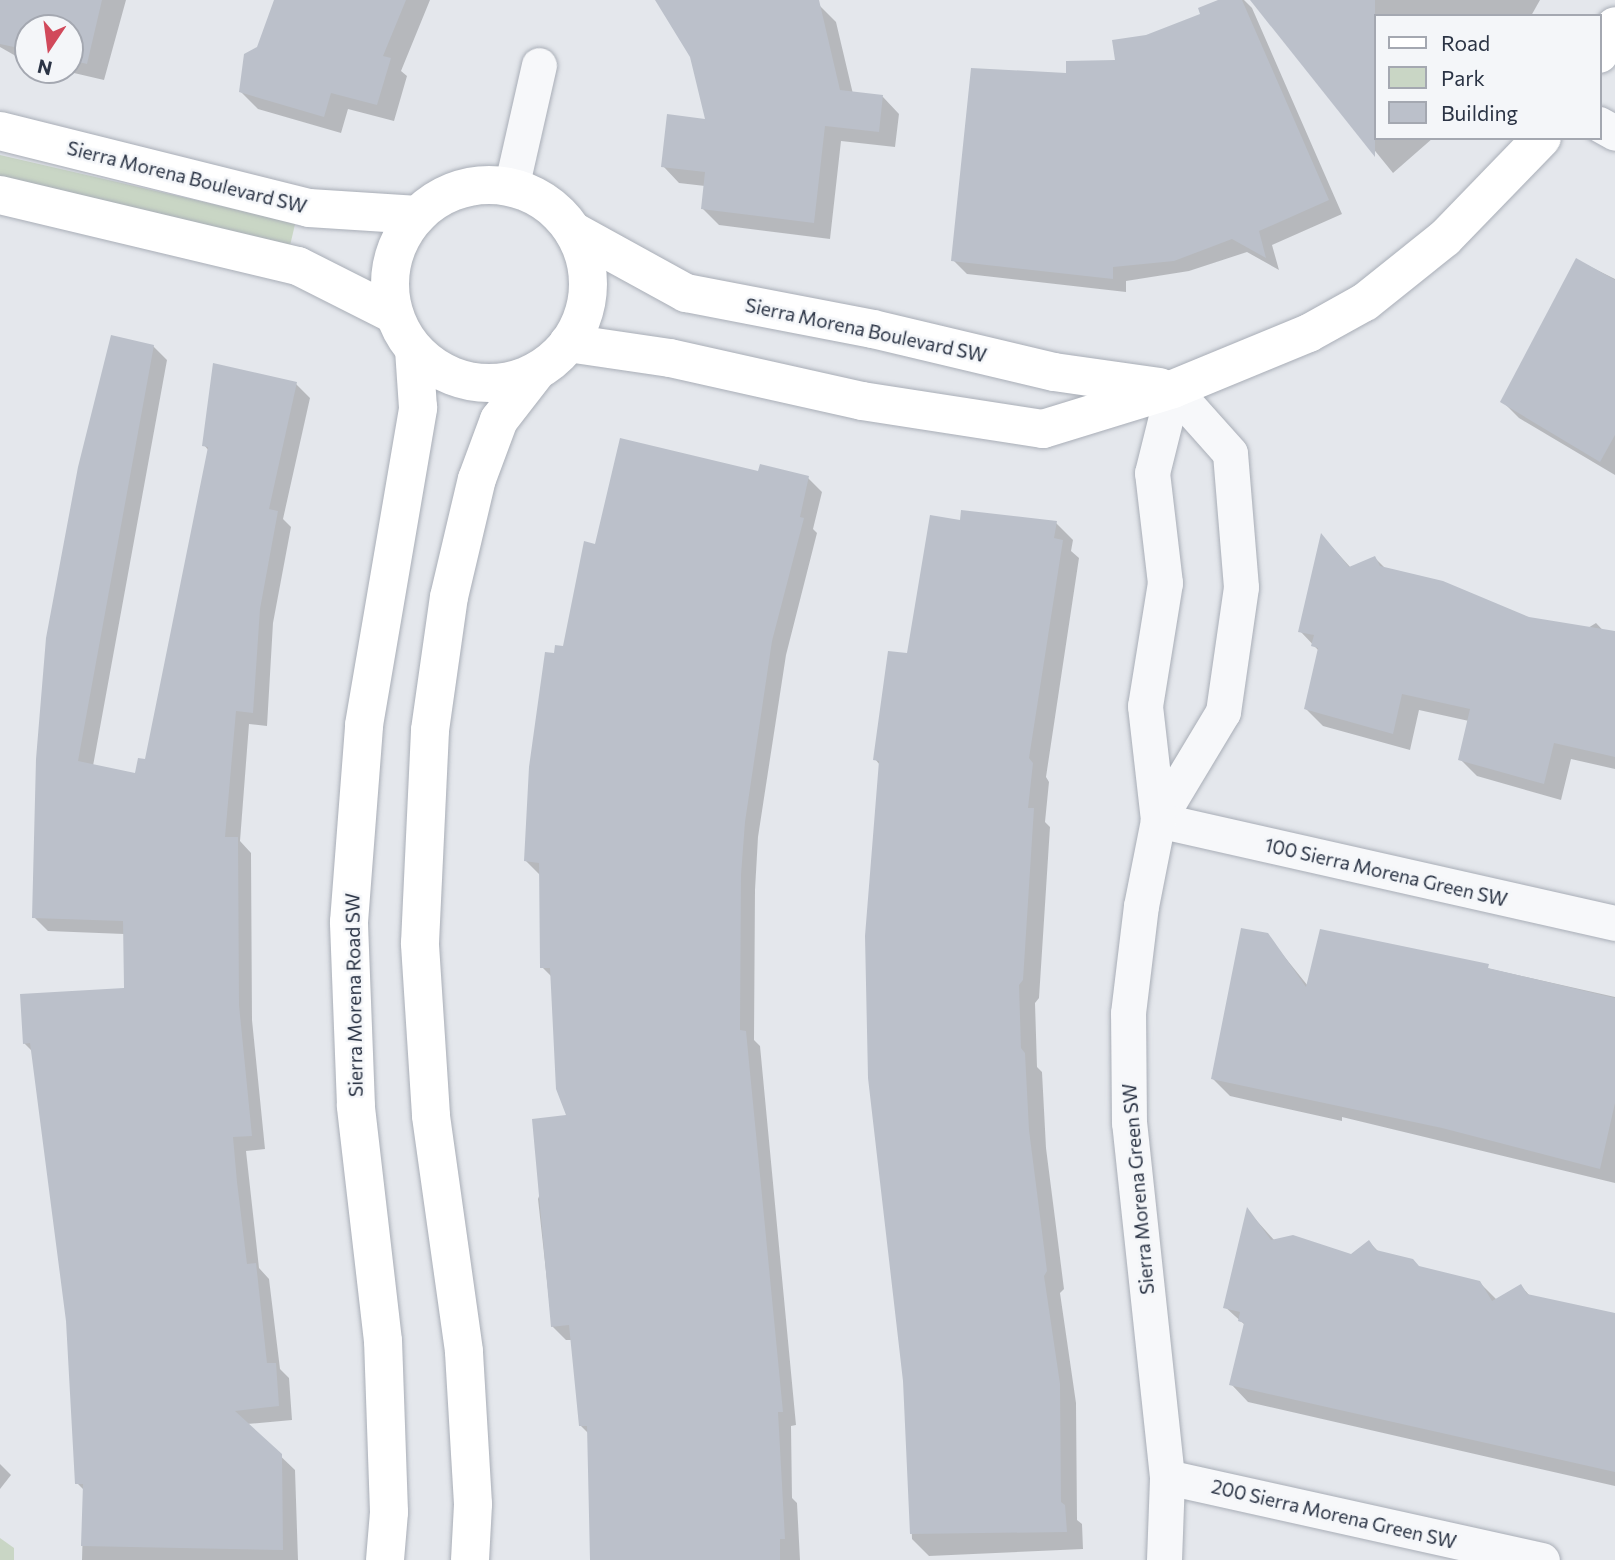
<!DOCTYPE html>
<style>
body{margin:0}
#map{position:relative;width:1615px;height:1560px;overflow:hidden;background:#e4e7ec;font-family:Commissioner,sans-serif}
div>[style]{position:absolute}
.green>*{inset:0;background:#c9d6c5;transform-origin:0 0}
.shadow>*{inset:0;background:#0003}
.building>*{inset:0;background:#bbc0ca}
.roads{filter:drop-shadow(0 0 2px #a9aeb7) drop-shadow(0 0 2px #a9aeb7)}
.street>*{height:35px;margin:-17.5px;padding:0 17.5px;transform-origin:17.5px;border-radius:17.5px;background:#f7f8fa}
.secondary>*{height:38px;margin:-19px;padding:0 19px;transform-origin:19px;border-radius:19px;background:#fff}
.secondary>.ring{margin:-19px;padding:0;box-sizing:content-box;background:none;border:38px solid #fff;border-radius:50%}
span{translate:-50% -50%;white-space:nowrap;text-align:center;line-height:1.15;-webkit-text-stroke:5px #f4f6f9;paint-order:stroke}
.street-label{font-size:19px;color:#2b3445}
.legend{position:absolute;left:1374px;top:14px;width:228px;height:126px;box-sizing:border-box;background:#f4f6f9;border:2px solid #a4a8b1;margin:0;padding:9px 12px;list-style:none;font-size:21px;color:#2b3445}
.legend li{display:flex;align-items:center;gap:14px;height:35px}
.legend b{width:35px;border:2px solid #a4a8b1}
.north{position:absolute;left:14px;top:14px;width:70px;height:70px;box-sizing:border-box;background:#f4f6f9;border:2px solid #a4a8b1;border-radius:50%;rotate:193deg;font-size:19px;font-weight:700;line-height:28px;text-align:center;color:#2b3445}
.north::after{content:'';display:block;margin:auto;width:24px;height:32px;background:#d1495b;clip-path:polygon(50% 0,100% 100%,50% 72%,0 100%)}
</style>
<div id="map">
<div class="green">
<div style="left:0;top:155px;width:303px;height:24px;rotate:13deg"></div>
<div style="clip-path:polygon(0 1538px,14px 1548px,14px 1560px,0 1560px)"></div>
</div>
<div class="shadow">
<div style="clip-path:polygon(0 0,126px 0,104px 80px,61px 70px,70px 70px,70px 28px,28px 28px,28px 63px,0 47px)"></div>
<div style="clip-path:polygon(279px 0,430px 0,401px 71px,407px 76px,394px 121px,348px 109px,341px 133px,258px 109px,241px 92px,246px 55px,259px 48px)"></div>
<div style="clip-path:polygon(657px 0,793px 0,819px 5px,836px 22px,853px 94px,883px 97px,899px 114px,895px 147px,841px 141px,830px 239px,719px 225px,702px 208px,705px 186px,679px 183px,663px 166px,707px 121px,692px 56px)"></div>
<div style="clip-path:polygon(1223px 0,1244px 0,1252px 8px,1342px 214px,1272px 245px,1279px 270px,1247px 252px,1189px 271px,1126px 281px,1126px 292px,967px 274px,953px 260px,1067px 75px,1117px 62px,1148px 37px,1202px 15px)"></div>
<div style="clip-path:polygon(1259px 0,1540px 0,1531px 16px,1375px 16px,1375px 138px,1433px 138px,1393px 173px,1255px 3px)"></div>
<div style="clip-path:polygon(1577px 260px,1615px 279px,1615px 475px,1519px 418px,1502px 401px)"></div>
<div style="clip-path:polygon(153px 346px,167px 360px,93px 766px,136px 775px,146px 761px,209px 451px,204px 445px,296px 384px,310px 398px,283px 519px,291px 527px,273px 623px,267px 726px,249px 724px,240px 841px,251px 853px,252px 1020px,265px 1149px,246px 1151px,259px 1268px,269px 1279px,280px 1369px,289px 1378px,292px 1420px,247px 1424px,295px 1470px,298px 1560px,82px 1560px,84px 1490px,77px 1483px,68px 1321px,33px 1052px,24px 1043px,125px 990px,124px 934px,48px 931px,34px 917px)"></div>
<div style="clip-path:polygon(759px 473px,808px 478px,822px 492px,813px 529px,817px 533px,786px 655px,758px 837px,755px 890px,754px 1040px,760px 1046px,796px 1425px,791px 1426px,792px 1498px,797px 1503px,800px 1560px,592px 1560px,589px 1434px,581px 1426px,572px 1340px,566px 1340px,552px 1326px,538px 1199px,568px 1117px,552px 977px,542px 967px,540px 875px,526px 861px,555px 655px,565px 648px,596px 546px)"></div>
<div style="clip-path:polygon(962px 522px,1056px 523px,1073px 540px,1071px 551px,1079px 558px,1046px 777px,1049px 782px,1045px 822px,1050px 827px,1039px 998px,1035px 1003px,1037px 1067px,1042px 1072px,1046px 1148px,1064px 1289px,1060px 1293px,1076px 1403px,1077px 1520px,1082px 1524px,1083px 1549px,929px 1556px,912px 1539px,880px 765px,875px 759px,908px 655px)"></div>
<div style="clip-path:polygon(1322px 536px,1351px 568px,1375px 558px,1386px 569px,1528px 619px,1583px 631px,1596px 623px,1615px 643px,1615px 769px,1571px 759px,1561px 800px,1477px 776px,1460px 759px,1469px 721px,1419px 710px,1410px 750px,1323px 726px,1306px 709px,1319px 651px,1300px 631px)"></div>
<div style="clip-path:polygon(1321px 931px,1615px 997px,1615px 1183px,1342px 1117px,1342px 1121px,1230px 1096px,1213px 1079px,1267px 935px,1308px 986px)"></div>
<div style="clip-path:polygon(1248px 1211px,1275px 1241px,1351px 1256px,1369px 1242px,1380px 1253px,1421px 1269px,1479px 1282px,1497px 1300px,1521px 1286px,1530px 1296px,1615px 1315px,1615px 1486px,1248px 1402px,1231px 1384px,1245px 1325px,1225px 1307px)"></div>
<div style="clip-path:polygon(0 1464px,11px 1475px,0 1489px)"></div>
</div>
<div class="building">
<div style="clip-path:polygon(0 0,102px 0,87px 64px,70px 60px,70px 28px,28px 28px,28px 50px,0 44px)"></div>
<div style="clip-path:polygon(274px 0,406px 0,383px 56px,391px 58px,377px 105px,331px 93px,324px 117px,239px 92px,244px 54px,257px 47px)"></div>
<div style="clip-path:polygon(655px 0,819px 0,840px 90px,883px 95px,879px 132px,825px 126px,814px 223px,701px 209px,705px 172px,661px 167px,667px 114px,705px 119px,690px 57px)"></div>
<div style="clip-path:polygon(1218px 0,1242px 0,1329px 200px,1259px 231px,1266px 258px,1232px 239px,1174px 261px,1113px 267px,1113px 279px,951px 261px,971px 68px,1066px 73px,1066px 61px,1115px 60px,1112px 40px,1146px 35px,1200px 14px,1198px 8px)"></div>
<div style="clip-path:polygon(1250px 0,1375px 0,1375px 157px)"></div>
<div style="clip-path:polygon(1576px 258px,1615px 280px,1615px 435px,1600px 462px,1500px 402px)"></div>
<div style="clip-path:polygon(111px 335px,154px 345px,78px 761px,135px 773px,138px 758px,145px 759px,208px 447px,202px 446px,213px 363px,297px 382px,269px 509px,278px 511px,260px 609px,253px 713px,236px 711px,225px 837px,238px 837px,239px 1005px,252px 1136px,233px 1137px,237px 1182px,247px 1264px,256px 1263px,267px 1363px,276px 1363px,279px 1406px,235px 1411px,282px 1454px,283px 1550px,81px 1546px,83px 1484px,75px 1484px,66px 1321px,30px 1043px,23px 1044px,20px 994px,124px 988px,123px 921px,32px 918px,36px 759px,46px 638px,78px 467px)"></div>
<div style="clip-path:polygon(620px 438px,758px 471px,760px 464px,809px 476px,800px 517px,804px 518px,772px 641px,745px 822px,741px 875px,740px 1030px,746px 1031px,783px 1412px,778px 1412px,785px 1539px,780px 1539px,780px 1560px,590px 1560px,587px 1426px,579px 1426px,569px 1325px,551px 1327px,532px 1119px,566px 1115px,556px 1089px,550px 968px,540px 968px,539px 863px,524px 861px,529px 767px,545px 652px,554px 653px,555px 645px,563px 646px,584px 541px,595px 544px)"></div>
<div style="clip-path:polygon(961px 510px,1057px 521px,1054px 538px,1063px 540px,1029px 758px,1033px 763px,1028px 808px,1034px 808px,1023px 980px,1019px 985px,1021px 1048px,1025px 1053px,1029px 1130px,1047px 1271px,1044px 1276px,1060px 1384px,1061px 1502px,1065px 1505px,1067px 1532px,910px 1534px,903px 1381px,868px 1078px,865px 936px,879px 761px,873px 760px,888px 651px,907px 653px,930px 515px,960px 520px)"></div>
<div style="clip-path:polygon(1321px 533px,1349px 567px,1375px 556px,1380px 566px,1443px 581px,1529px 617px,1615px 631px,1615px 757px,1554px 743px,1544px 784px,1458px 760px,1470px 709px,1402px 694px,1393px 734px,1304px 709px,1318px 648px,1311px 646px,1314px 635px,1298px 632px)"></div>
<div style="clip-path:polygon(1241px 928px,1268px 933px,1306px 987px,1320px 929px,1489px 964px,1488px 968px,1615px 998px,1615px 1103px,1600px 1169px,1442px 1128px,1211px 1079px)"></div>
<div style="clip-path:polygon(1247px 1207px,1271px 1240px,1293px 1235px,1351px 1254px,1369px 1240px,1376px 1250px,1413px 1259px,1419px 1266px,1480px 1281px,1492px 1301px,1521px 1284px,1527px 1294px,1615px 1313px,1615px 1472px,1229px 1385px,1244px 1323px,1238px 1321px,1240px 1312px,1223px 1308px)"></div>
</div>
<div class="roads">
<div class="street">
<div style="left:1599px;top:124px;width:18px;rotate:29deg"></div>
<div style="left:511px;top:188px;width:126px;rotate:-77.2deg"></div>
<div style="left:1158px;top:820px;width:126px;rotate:-59deg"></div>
<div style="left:1223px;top:712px;width:126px;rotate:-81.8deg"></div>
<div style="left:1241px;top:587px;width:134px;rotate:-94.7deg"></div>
<div style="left:1230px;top:453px;width:86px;rotate:-131.7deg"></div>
<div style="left:1158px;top:820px;width:468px;rotate:12.7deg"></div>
<div style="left:1167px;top:1477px;width:384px;rotate:12.5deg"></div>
<div style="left:1164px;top:1560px;width:83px;rotate:-87.9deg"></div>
<div style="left:1167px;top:1477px;width:356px;rotate:-96.1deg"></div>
<div style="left:1129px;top:1123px;width:110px;rotate:-90.5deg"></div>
<div style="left:1128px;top:1013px;width:108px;rotate:-83.1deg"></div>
<div style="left:1141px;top:906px;width:88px;rotate:-78.8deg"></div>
<div style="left:1158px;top:820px;width:115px;rotate:-96.5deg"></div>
<div style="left:1145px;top:706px;width:125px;rotate:-80.8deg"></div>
<div style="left:1165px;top:583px;width:111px;rotate:-96.7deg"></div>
<div style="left:1152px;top:473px;width:87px;rotate:-76deg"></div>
</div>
<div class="secondary">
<div style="left:1599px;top:54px;width:32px;rotate:-60deg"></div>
<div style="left:0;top:131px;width:318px;rotate:14deg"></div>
<div style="left:309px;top:208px;width:109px;rotate:3.7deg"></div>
<div class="ring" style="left:390px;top:185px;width:160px;height:160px"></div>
<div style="left:0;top:195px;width:306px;rotate:13.4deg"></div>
<div style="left:298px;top:266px;width:106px;rotate:26.8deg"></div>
<div style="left:573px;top:231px;width:129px;rotate:28.8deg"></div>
<div style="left:686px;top:293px;width:190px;rotate:10.9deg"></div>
<div style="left:873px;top:329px;width:186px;rotate:13.4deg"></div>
<div style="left:1054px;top:372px;width:107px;rotate:8.1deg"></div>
<div style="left:568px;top:343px;width:103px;rotate:8.4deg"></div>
<div style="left:670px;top:358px;width:197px;rotate:12.6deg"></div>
<div style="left:862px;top:401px;width:183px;rotate:8.8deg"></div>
<div style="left:1043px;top:429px;width:136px;rotate:-17.1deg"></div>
<div style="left:1173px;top:389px;width:147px;rotate:-22.4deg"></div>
<div style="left:1309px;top:333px;width:64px;rotate:-29deg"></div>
<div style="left:1365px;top:302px;width:102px;rotate:-38.7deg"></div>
<div style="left:1445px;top:238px;width:139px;rotate:-45.9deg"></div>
<div style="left:385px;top:1560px;width:48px;rotate:-85.2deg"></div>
<div style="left:389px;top:1512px;width:171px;rotate:-92deg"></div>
<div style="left:383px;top:1341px;width:237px;rotate:-96.6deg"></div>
<div style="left:356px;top:1106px;width:184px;rotate:-92.2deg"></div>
<div style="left:349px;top:922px;width:198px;rotate:-85.6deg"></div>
<div style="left:364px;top:725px;width:322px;rotate:-80.3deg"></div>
<div style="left:418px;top:408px;width:59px;rotate:-93.9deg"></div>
<div style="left:470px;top:1560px;width:56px;rotate:-86.9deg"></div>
<div style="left:473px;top:1504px;width:153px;rotate:-93.4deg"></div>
<div style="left:464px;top:1351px;width:238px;rotate:-98deg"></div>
<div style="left:431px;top:1115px;width:172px;rotate:-93.7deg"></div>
<div style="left:420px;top:943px;width:213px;rotate:-87.3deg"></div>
<div style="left:430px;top:730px;width:134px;rotate:-81.9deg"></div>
<div style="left:449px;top:597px;width:121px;rotate:-76.7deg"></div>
<div style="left:477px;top:479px;width:63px;rotate:-69.6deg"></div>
<div style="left:499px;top:420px;width:62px;rotate:-52.2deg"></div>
</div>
</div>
<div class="street-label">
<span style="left:187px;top:177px;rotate:14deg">Sierra Morena Boulevard SW</span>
<span style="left:866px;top:330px;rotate:12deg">Sierra Morena Boulevard SW</span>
<span style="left:1386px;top:872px;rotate:13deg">100 Sierra Morena Green SW</span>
<span style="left:354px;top:995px;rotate:-91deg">Sierra Morena Road SW</span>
<span style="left:1138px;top:1189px;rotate:-95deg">Sierra Morena Green SW</span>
<span style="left:1334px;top:1514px;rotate:13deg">200 Sierra Morena Green SW</span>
</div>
<ul class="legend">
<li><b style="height:9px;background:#fff"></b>Road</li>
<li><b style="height:19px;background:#c9d6c5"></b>Park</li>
<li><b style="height:19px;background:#bbc0ca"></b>Building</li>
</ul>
<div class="north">N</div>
</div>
